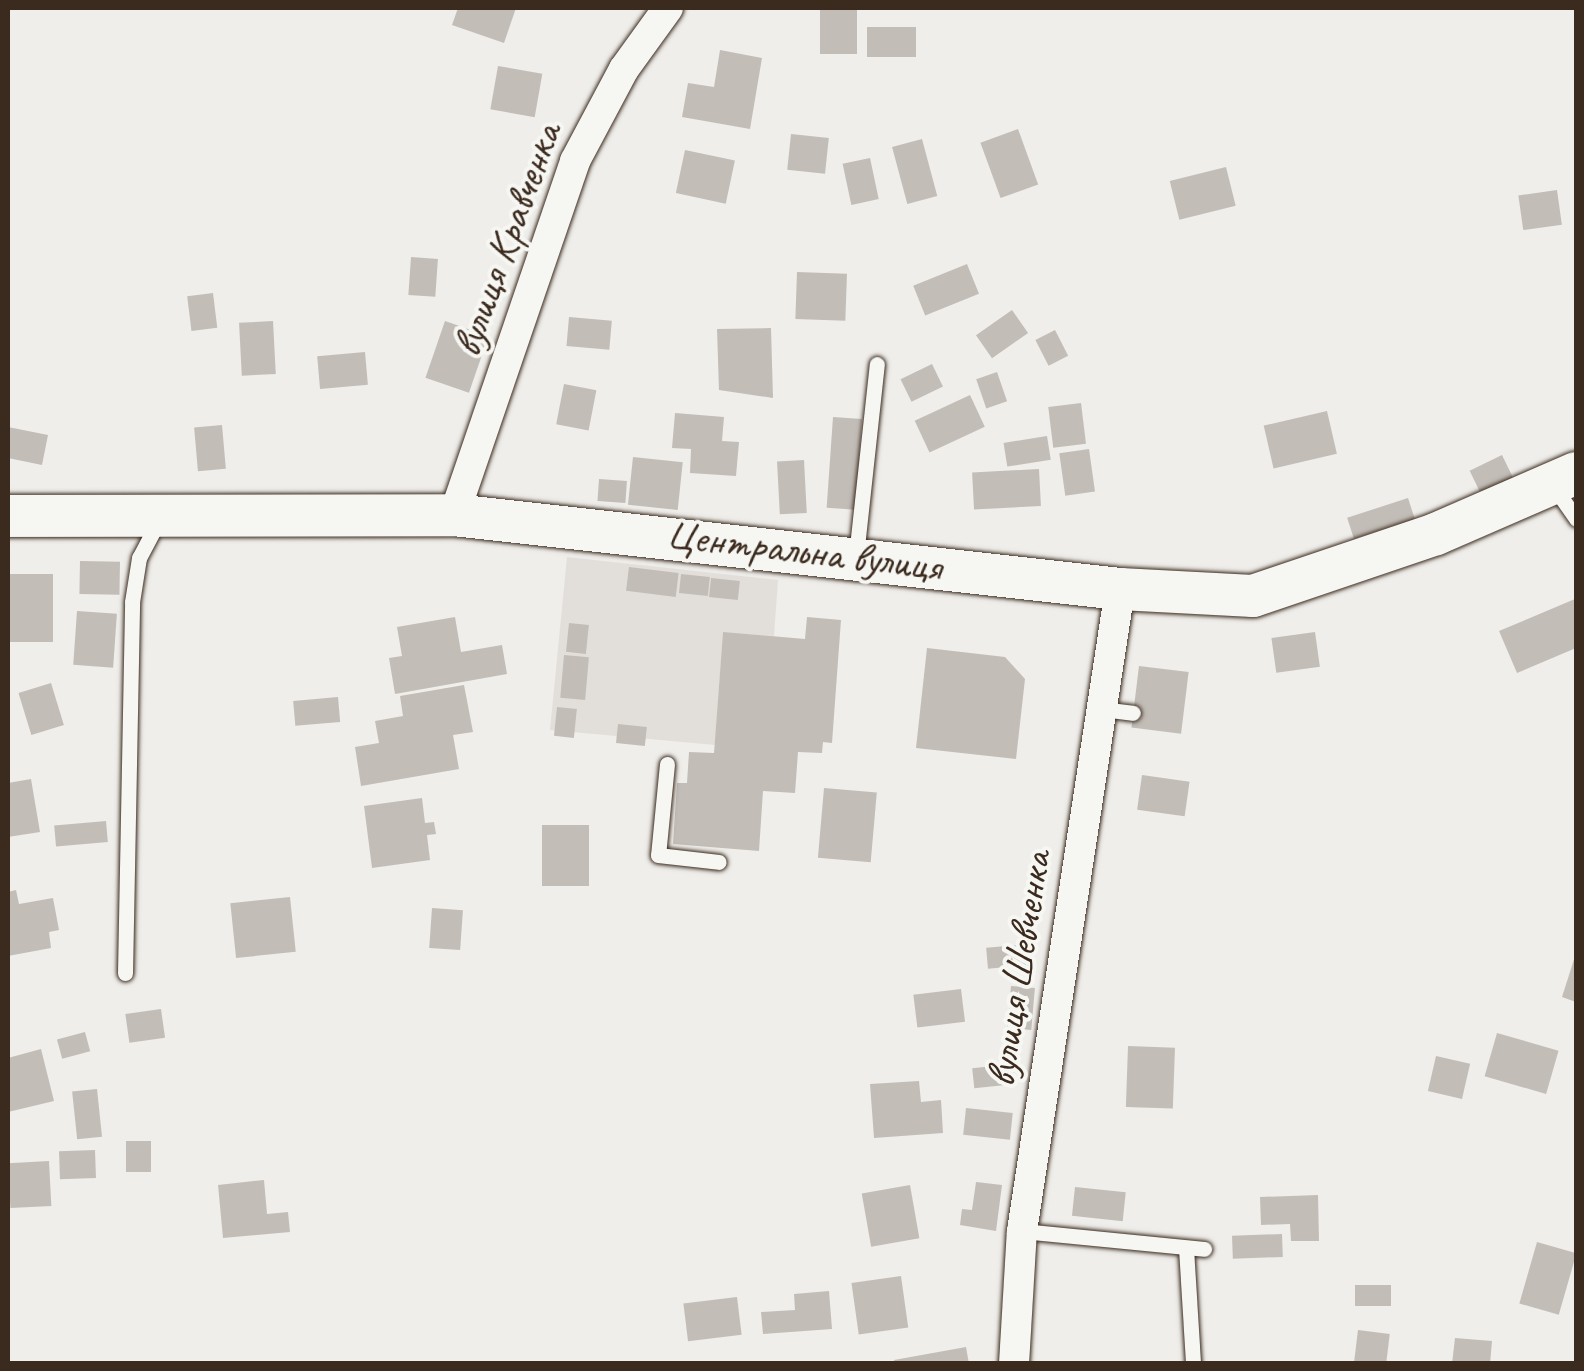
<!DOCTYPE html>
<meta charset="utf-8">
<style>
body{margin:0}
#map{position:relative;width:1584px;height:1371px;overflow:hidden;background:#efeeea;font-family:Caveat,sans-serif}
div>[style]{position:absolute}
.built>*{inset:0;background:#e2dfdb}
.building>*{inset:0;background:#c2bdb7;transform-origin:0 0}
.roads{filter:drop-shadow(0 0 2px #3b2a1e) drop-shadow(0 0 2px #3b2a1e)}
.lane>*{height:15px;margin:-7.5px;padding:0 7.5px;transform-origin:7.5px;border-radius:7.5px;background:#f6f6f2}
.street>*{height:30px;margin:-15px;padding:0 15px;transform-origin:15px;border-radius:15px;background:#f6f6f2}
.secondary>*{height:42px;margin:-21px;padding:0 21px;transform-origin:21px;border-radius:21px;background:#f6f6f2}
span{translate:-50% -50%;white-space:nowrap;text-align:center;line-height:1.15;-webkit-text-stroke:8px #f6f6f2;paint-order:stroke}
.street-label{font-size:42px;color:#3b2a1e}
.frame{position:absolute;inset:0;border:10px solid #3b2a1e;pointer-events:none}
</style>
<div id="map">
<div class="built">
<div style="clip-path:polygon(567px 557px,778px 580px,774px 636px,723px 633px,715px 745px,550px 730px)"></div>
</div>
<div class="building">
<div style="clip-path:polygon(458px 8px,516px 8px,504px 43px,452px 25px)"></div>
<div style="left:820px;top:8px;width:37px;height:46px"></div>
<div style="left:867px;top:27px;width:49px;height:30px"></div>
<div style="clip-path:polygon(720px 50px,762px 58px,750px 129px,682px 117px,688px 83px,714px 87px)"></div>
<div style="left:498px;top:66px;width:45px;height:44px;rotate:10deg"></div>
<div style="left:1018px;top:129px;width:59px;height:40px;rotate:70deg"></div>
<div style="left:791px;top:134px;width:38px;height:36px;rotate:6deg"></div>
<div style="left:922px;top:139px;width:59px;height:31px;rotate:75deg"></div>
<div style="left:685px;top:150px;width:51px;height:44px;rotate:12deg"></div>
<div style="left:870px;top:158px;width:42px;height:28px;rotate:78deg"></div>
<div style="left:1226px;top:167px;width:40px;height:58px;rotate:76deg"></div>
<div style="left:1557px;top:190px;width:35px;height:39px;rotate:82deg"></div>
<div style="left:411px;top:257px;width:27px;height:38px;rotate:4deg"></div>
<div style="left:967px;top:264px;width:32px;height:58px;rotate:68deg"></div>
<div style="left:797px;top:272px;width:50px;height:47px;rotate:2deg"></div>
<div style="left:213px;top:293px;width:35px;height:26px;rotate:83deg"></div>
<div style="left:1012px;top:310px;width:28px;height:44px;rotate:55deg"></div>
<div style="left:569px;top:317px;width:43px;height:29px;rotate:5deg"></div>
<div style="left:273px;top:321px;width:53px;height:34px;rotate:87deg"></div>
<div style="left:445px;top:321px;width:46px;height:60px;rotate:19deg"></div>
<div style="clip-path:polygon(771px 328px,773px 398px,719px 390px,717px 329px)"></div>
<div style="left:1055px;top:330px;width:29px;height:22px;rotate:63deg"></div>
<div style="left:365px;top:352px;width:33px;height:48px;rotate:85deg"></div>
<div style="left:932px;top:364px;width:25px;height:35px;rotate:64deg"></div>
<div style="left:997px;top:372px;width:31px;height:22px;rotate:71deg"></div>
<div style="left:564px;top:384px;width:33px;height:41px;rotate:11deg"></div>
<div style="left:970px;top:395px;width:35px;height:61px;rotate:65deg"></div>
<div style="left:1081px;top:403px;width:41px;height:33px;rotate:83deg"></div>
<div style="left:1327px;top:411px;width:44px;height:65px;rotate:77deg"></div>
<div style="clip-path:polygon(675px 413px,724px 417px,722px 441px,739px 442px,736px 476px,690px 473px,691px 449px,672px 448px)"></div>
<div style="left:833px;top:417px;width:29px;height:91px;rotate:4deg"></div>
<div style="left:222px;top:425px;width:44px;height:28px;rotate:85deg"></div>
<div style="clip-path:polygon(8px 427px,48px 435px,42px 465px,8px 458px)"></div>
<div style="left:1047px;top:436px;width:24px;height:44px;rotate:81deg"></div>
<div style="left:1089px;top:449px;width:43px;height:30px;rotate:82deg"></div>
<div style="left:1502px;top:455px;width:30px;height:36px;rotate:64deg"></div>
<div style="left:633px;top:457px;width:50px;height:48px;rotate:6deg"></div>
<div style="left:804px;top:460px;width:53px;height:27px;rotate:87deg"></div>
<div style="left:1039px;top:469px;width:37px;height:67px;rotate:87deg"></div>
<div style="left:599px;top:479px;width:28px;height:22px;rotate:4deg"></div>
<div style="left:1408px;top:498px;width:22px;height:64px;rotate:72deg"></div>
<div style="left:80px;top:561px;width:40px;height:33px;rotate:1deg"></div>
<div style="left:629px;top:567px;width:50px;height:24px;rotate:7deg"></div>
<div style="left:8px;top:574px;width:45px;height:68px"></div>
<div style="left:681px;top:574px;width:29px;height:19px;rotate:6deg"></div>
<div style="left:711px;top:578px;width:29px;height:19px;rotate:6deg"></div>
<div style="clip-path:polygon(1575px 599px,1576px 648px,1517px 673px,1499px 631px)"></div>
<div style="left:77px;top:611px;width:40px;height:54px;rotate:4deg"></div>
<div style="clip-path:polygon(455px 617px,461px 652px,502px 645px,507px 674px,395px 694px,389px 658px,402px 656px,397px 627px)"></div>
<div style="clip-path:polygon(807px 617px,841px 620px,832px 743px,823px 742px,822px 753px,798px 752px,795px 793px,763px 791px,759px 851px,673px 844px,677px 783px,687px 783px,689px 752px,714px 753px,723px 632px,805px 639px)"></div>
<div style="left:569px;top:623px;width:20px;height:29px;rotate:6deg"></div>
<div style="left:1315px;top:632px;width:35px;height:44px;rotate:82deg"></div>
<div style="clip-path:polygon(927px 648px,1005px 657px,1025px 679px,1016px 759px,916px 748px)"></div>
<div style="left:564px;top:655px;width:25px;height:43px;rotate:5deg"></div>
<div style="left:1139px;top:666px;width:50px;height:62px;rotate:7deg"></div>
<div style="left:51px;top:683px;width:44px;height:34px;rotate:73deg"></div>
<div style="clip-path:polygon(464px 685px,473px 732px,453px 735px,459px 769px,361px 786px,355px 747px,379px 743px,375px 721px,403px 716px,400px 696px)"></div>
<div style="left:338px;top:697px;width:25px;height:45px;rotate:85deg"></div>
<div style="left:557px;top:707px;width:20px;height:29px;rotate:6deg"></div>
<div style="left:618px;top:724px;width:29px;height:19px;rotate:6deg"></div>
<div style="left:1142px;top:775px;width:48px;height:35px;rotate:8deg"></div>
<div style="clip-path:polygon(31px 779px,40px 832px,8px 837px,8px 783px)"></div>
<div style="left:824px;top:788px;width:53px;height:70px;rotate:5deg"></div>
<div style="clip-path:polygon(422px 798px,425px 823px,434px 822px,436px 834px,427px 835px,430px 860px,372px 868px,364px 806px)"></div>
<div style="left:106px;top:821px;width:21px;height:52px;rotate:85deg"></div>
<div style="left:542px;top:825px;width:47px;height:61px"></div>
<div style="clip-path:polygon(16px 890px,19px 904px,53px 898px,59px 930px,49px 932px,51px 948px,8px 956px,8px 892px)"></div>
<div style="left:290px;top:897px;width:55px;height:60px;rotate:84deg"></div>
<div style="left:432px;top:908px;width:31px;height:40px;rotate:4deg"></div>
<div style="left:1029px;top:944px;width:21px;height:43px;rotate:85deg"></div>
<div style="clip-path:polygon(1576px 953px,1576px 1002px,1562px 997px)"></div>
<div style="left:1011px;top:986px;width:24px;height:42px;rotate:5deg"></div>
<div style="left:961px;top:989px;width:33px;height:48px;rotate:83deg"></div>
<div style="left:161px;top:1009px;width:29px;height:36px;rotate:82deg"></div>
<div style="left:85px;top:1032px;width:20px;height:29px;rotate:75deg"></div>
<div style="left:1497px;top:1033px;width:64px;height:45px;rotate:16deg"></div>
<div style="left:1128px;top:1046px;width:47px;height:61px;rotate:2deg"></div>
<div style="clip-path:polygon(41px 1049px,54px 1101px,8px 1112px,8px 1058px)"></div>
<div style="left:1436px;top:1056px;width:35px;height:36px;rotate:13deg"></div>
<div style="left:1013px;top:1064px;width:20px;height:41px;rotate:84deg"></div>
<div style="clip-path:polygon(919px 1081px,921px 1102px,941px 1100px,943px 1133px,874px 1138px,870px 1084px)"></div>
<div style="left:97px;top:1089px;width:48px;height:25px;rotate:84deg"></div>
<div style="left:966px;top:1108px;width:47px;height:27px;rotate:6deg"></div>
<div style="left:126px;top:1141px;width:25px;height:31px"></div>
<div style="left:95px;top:1150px;width:28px;height:36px;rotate:88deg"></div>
<div style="left:49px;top:1161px;width:45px;height:41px;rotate:87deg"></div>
<div style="clip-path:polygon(264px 1180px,267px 1214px,288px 1212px,290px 1232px,223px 1238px,218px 1185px)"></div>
<div style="clip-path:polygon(976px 1182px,1002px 1185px,996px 1231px,960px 1225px,962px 1209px,972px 1210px)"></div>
<div style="left:910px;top:1185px;width:54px;height:49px;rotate:80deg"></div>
<div style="left:1075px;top:1187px;width:51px;height:29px;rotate:6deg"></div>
<div style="clip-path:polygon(1318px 1195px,1319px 1241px,1291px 1241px,1290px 1224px,1261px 1225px,1260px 1197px)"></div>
<div style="left:1282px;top:1234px;width:23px;height:50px;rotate:88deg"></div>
<div style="left:1537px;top:1242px;width:41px;height:64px;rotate:16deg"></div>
<div style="left:901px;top:1276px;width:52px;height:50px;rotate:82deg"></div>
<div style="left:1355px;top:1285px;width:36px;height:21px"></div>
<div style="clip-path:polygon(829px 1291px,832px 1329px,763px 1334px,761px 1312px,795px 1310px,794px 1294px)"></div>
<div style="left:737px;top:1297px;width:38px;height:54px;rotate:83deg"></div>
<div style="left:1358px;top:1330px;width:32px;height:34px;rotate:7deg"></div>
<div style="clip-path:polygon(1455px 1338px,1492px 1341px,1490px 1364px,1452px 1364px)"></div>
<div style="clip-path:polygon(966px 1347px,969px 1364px,895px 1364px,894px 1360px)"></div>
</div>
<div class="roads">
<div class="lane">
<div style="left:1554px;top:487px;width:39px;rotate:55deg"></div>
<div style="left:856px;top:556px;width:193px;rotate:-83.8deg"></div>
<div style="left:1102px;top:709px;width:31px;rotate:7deg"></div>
<div style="left:667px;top:764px;width:91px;rotate:95.6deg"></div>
<div style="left:658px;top:855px;width:61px;rotate:6.5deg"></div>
<div style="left:125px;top:973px;width:371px;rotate:-88.9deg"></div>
<div style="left:132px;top:602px;width:45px;rotate:-81deg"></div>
<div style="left:139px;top:558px;width:41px;rotate:-62.2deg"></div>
<div style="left:1022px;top:1231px;width:183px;rotate:5.6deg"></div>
<div style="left:1186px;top:1248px;width:116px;rotate:86.5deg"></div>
</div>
<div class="street">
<div style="left:454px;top:515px;width:374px;rotate:-71.1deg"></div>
<div style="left:575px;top:161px;width:104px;rotate:-62deg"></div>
<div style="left:624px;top:69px;width:75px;rotate:-54.2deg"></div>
<div style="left:1014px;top:1364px;width:133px;rotate:-86.6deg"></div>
<div style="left:1022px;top:1231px;width:649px;rotate:-81.32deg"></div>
</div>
<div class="secondary">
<div style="left:8px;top:516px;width:446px;rotate:-0.1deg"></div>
<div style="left:454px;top:515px;width:670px;rotate:6.34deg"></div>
<div style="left:1120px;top:589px;width:133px;rotate:3deg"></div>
<div style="left:1253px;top:596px;width:193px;rotate:-18.7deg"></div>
<div style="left:1436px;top:534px;width:153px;rotate:-23.5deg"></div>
</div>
</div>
<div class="street-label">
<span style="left:507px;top:240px;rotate:-70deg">вулиця Кравченка</span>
<span style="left:804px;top:551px;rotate:7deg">Центральна вулиця</span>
<span style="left:1019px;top:969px;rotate:-81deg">вулиця Шевченка</span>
</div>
<div class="frame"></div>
</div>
